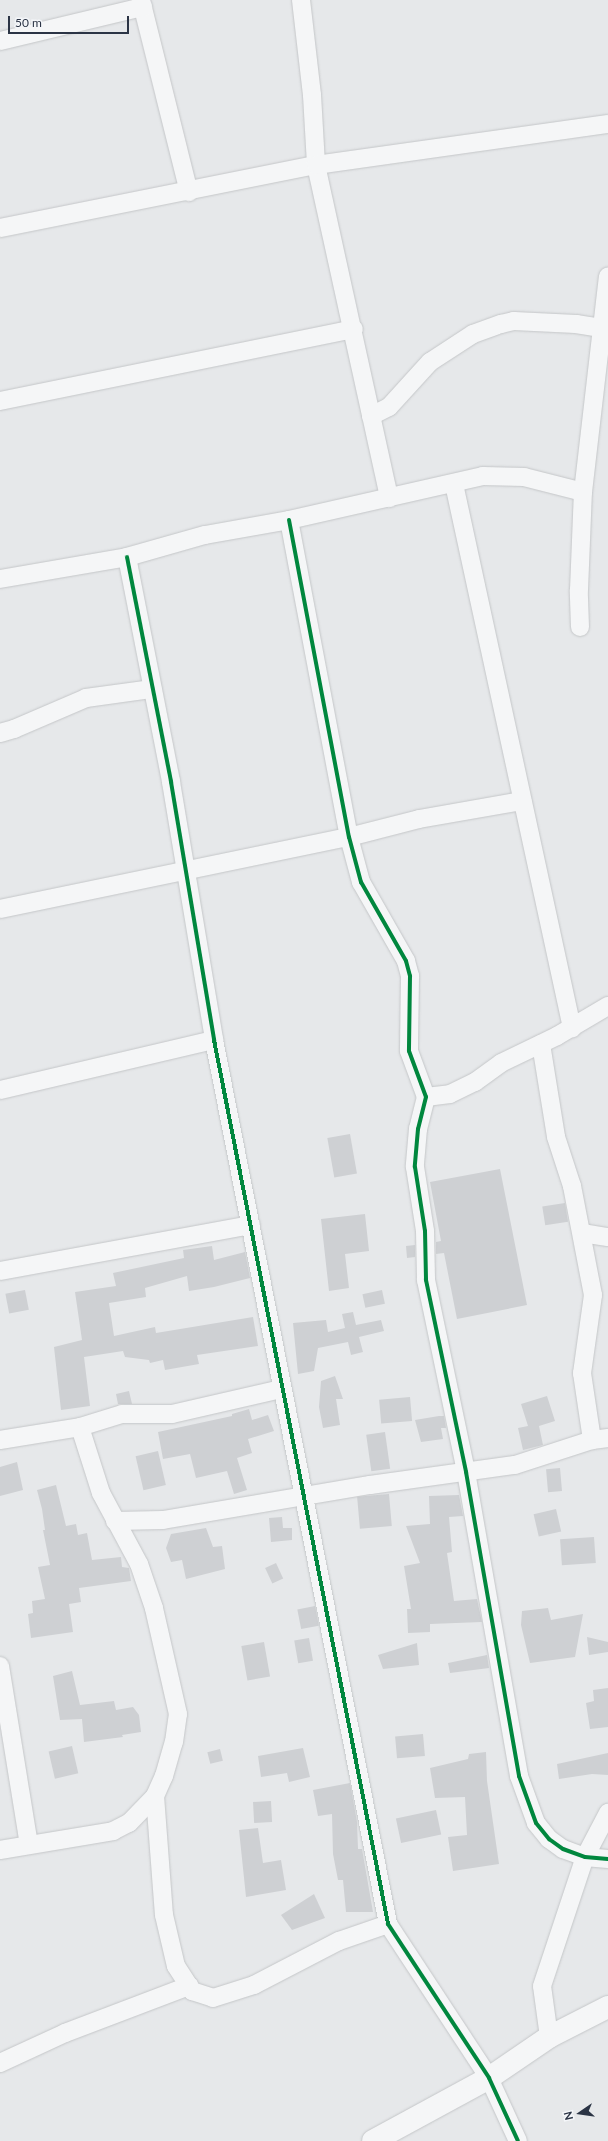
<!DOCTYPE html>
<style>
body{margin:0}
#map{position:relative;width:608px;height:2141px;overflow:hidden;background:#e6e8ea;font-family:Lato,sans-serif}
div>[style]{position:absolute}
.building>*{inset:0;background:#ced0d3;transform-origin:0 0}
.roads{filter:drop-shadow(0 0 1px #c4c6c8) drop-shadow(0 0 1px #c4c6c8)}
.minor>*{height:18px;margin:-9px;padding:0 9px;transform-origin:9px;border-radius:9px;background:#f5f6f7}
.tertiary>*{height:22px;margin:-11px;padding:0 11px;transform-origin:11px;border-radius:11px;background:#f5f6f7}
.cycleway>*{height:4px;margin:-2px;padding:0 2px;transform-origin:2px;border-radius:2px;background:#00873e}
span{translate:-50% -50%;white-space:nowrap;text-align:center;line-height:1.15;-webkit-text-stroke:3px #f4f6f9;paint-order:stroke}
.north{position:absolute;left:560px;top:2093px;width:40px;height:40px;-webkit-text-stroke:3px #f4f6f9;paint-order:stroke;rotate:257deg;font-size:11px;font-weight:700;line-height:16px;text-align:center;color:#2b3445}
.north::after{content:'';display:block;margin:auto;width:14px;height:18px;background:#2b3445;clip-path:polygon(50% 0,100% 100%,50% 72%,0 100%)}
.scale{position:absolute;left:8px;top:16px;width:121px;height:18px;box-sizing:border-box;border:2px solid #2b3445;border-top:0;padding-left:5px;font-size:12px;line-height:14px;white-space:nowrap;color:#2b3445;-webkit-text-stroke:3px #f4f6f9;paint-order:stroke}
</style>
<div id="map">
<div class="building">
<div style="left:350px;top:1134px;width:40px;height:23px;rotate:80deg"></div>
<div style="clip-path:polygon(500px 1169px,527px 1305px,457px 1319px,444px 1253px,436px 1254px,436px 1242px,441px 1241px,430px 1182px)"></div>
<div style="left:565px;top:1203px;width:19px;height:23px;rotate:81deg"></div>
<div style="clip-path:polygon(365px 1214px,369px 1251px,345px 1254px,349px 1288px,329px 1291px,321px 1219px)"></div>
<div style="clip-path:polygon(415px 1245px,415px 1257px,407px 1258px,406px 1246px)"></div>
<div style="clip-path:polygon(212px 1246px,214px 1260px,245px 1252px,250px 1278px,214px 1287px,189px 1291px,187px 1276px,145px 1288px,146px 1297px,109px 1303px,114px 1336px,155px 1327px,156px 1333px,253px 1317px,258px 1346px,197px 1355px,199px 1364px,165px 1370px,163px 1360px,150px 1363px,149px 1360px,125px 1357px,123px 1351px,84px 1357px,90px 1406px,61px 1410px,54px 1347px,82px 1340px,75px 1292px,116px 1286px,113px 1273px,184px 1258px,183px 1250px)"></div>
<div style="left:25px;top:1290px;width:20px;height:20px;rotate:79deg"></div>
<div style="left:382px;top:1290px;width:14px;height:20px;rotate:78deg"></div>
<div style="clip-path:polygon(353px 1312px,356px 1325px,381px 1320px,384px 1331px,359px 1337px,363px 1352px,351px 1355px,348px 1342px,318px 1348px,314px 1371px,298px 1374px,293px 1323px,326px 1320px,328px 1332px,345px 1328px,342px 1314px)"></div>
<div style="clip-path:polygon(335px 1376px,343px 1399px,336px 1399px,340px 1425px,323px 1428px,319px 1407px,321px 1381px)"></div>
<div style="clip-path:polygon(129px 1391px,132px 1404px,118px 1404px,116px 1394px)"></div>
<div style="clip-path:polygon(547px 1396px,555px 1421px,539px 1426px,543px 1445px,523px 1450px,518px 1428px,528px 1426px,521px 1404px)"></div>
<div style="left:410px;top:1397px;width:24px;height:31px;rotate:85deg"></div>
<div style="clip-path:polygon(249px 1409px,252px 1420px,268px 1415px,274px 1431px,248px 1439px,252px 1453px,237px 1458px,247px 1490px,234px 1494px,227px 1471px,196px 1478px,190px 1454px,163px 1459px,158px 1432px,232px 1416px,232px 1414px)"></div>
<div style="clip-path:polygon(439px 1416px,444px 1416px,446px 1428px,441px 1428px,443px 1439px,421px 1442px,415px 1420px)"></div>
<div style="left:385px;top:1432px;width:37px;height:19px;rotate:82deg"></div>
<div style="left:158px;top:1451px;width:35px;height:23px;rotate:77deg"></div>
<div style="clip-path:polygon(17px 1462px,23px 1490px,0 1496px,0 1467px)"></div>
<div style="left:560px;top:1468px;width:23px;height:14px;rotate:85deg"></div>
<div style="clip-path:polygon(56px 1485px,66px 1526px,76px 1524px,78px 1535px,87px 1533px,92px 1560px,121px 1557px,122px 1567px,129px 1568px,131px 1581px,79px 1588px,81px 1602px,69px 1604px,73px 1632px,31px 1638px,28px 1614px,33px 1613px,32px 1601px,45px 1599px,38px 1567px,50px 1565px,43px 1530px,45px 1530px,42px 1509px,37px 1490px)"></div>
<div style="left:389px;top:1494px;width:32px;height:32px;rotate:85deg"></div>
<div style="clip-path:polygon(459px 1495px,463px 1516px,449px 1517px,452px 1552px,447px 1553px,454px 1601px,477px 1599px,482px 1622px,430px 1624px,430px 1632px,408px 1633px,407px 1609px,411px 1609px,404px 1566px,420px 1563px,406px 1526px,430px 1524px,429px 1496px)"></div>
<div style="left:556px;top:1509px;width:23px;height:23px;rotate:77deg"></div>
<div style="clip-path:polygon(282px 1517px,283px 1528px,292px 1528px,292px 1540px,271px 1542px,269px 1518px)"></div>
<div style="clip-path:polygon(206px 1528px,213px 1547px,222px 1546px,225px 1569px,186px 1579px,182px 1560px,171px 1562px,166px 1548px,171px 1534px)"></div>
<div style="left:594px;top:1537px;width:26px;height:34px;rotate:86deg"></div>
<div style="left:276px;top:1563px;width:17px;height:12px;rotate:65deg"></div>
<div style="left:315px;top:1606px;width:20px;height:18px;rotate:79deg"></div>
<div style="clip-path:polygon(548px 1608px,551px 1620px,583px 1614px,575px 1657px,530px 1663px,521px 1625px,522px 1611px)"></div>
<div style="clip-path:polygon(587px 1637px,608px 1642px,608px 1652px,589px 1655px)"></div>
<div style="left:309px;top:1638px;width:23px;height:15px;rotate:80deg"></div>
<div style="left:264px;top:1642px;width:35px;height:23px;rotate:80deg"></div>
<div style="clip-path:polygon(417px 1643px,419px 1665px,383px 1669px,378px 1655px)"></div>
<div style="clip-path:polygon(487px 1655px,489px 1668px,450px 1673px,448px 1663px)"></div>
<div style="clip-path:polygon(72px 1671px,80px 1705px,114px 1701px,116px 1710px,133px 1707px,139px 1715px,141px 1732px,122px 1735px,123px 1737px,84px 1742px,82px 1719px,60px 1720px,53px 1676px)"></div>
<div style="clip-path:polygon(608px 1688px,608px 1727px,590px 1729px,586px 1703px,594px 1701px,593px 1690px)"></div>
<div style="left:423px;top:1734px;width:22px;height:28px;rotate:85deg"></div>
<div style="left:72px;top:1746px;width:28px;height:24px;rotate:77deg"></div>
<div style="clip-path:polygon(303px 1748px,310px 1777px,289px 1782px,287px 1773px,261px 1777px,258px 1756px)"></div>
<div style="left:220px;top:1749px;width:12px;height:13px;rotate:76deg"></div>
<div style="clip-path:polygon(486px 1752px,487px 1781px,499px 1864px,453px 1871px,448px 1837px,467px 1835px,465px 1797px,435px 1798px,430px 1768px,468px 1759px,469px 1754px)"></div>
<div style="clip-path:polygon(608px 1753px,608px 1775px,592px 1774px,559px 1779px,557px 1764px)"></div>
<div style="clip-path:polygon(350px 1783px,357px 1822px,358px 1849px,362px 1849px,373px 1912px,346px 1912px,343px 1880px,338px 1880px,333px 1854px,332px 1814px,318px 1816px,313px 1790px)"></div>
<div style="left:271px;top:1801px;width:21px;height:18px;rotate:87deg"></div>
<div style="left:436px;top:1810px;width:25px;height:41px;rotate:78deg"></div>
<div style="clip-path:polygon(258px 1828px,263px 1863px,281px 1860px,286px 1890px,246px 1897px,239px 1830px)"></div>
<div style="clip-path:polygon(314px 1894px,325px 1918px,292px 1930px,281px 1915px)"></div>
</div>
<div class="roads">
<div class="minor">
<div style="left:141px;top:0;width:198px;rotate:76deg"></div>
<div style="left:301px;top:0;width:96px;rotate:83.4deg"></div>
<div style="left:312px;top:95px;width:70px;rotate:86.7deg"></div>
<div style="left:316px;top:165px;width:341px;rotate:77.6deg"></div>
<div style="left:0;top:41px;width:147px;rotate:-13.4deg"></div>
<div style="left:0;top:228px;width:322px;rotate:-11.3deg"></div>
<div style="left:316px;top:165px;width:295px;rotate:-8deg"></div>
<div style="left:0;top:401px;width:361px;rotate:-11.5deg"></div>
<div style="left:371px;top:416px;width:20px;rotate:-27deg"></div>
<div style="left:389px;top:407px;width:61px;rotate:-47.7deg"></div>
<div style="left:430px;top:362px;width:51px;rotate:-33.1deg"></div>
<div style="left:473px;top:334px;width:30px;rotate:-20deg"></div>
<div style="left:501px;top:324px;width:13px;rotate:-13deg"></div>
<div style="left:514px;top:321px;width:62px;rotate:2.8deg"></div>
<div style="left:576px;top:324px;width:32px;rotate:9deg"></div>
<div style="left:454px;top:484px;width:557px;rotate:77.76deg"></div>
<div style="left:289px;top:520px;width:323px;rotate:79.3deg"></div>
<div style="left:349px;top:837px;width:47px;rotate:75.1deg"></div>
<div style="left:361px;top:882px;width:91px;rotate:60.3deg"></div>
<div style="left:406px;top:961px;width:16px;rotate:75deg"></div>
<div style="left:410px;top:976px;width:75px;rotate:90.8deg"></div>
<div style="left:409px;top:1051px;width:49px;rotate:69.7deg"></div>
<div style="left:426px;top:1097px;width:33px;rotate:104deg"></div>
<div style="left:418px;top:1129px;width:38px;rotate:95deg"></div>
<div style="left:415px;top:1167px;width:65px;rotate:81.1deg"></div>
<div style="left:425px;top:1231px;width:49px;rotate:88.8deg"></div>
<div style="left:426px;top:1280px;width:196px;rotate:78.2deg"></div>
<div style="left:466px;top:1472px;width:309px;rotate:80.1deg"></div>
<div style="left:519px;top:1776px;width:50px;rotate:70.1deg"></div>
<div style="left:536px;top:1823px;width:21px;rotate:51deg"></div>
<div style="left:549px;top:1839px;width:17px;rotate:36deg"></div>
<div style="left:563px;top:1849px;width:23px;rotate:20deg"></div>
<div style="left:585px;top:1857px;width:23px;rotate:5deg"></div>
<div style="left:127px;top:557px;width:229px;rotate:78.9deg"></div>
<div style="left:171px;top:782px;width:262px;rotate:80.5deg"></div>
<div style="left:214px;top:1040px;width:901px;rotate:78.86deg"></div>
<div style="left:388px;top:1924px;width:184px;rotate:56.7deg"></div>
<div style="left:489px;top:2078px;width:69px;rotate:65.3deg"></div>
<div style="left:0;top:579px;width:129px;rotate:-9.8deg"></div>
<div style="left:127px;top:557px;width:81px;rotate:-15.8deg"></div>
<div style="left:205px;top:535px;width:85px;rotate:-10.1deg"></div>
<div style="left:289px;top:520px;width:199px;rotate:-12.8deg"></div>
<div style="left:483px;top:476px;width:41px;rotate:1.4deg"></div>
<div style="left:524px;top:477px;width:61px;rotate:14.3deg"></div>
<div style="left:580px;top:627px;width:37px;rotate:-92deg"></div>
<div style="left:579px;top:590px;width:98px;rotate:-87.7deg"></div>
<div style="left:583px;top:492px;width:217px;rotate:-83.4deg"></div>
<div style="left:0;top:733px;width:15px;rotate:-16deg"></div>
<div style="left:14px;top:729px;width:78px;rotate:-23.3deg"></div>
<div style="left:86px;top:698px;width:67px;rotate:-7.8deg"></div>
<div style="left:0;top:909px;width:356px;rotate:-11.7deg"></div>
<div style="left:349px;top:837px;width:72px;rotate:-14.4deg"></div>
<div style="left:419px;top:819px;width:105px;rotate:-9.9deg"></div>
<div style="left:541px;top:1044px;width:94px;rotate:80.8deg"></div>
<div style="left:556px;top:1137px;width:52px;rotate:71.9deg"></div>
<div style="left:572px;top:1186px;width:111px;rotate:79.1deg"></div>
<div style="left:593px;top:1295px;width:79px;rotate:98deg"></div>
<div style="left:582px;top:1373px;width:68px;rotate:81.5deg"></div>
<div style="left:0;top:1090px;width:220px;rotate:-13.2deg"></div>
<div style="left:426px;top:1097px;width:24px;rotate:-7deg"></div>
<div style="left:450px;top:1094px;width:28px;rotate:-26deg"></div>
<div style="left:475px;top:1082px;width:32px;rotate:-36deg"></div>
<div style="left:501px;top:1063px;width:62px;rotate:-25.7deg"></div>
<div style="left:557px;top:1036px;width:59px;rotate:-30.5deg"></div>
<div style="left:582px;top:1233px;width:26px;rotate:9deg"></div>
<div style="left:0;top:1271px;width:255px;rotate:-10.4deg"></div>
<div style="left:0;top:1440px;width:81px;rotate:-9.2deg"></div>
<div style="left:80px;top:1427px;width:44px;rotate:-17.2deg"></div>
<div style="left:122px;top:1414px;width:50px"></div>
<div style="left:172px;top:1414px;width:112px;rotate:-12.9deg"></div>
<div style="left:115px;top:1521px;width:48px;rotate:-1.2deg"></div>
<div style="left:163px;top:1520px;width:210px;rotate:-9.6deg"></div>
<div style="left:370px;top:1485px;width:146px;rotate:-7.9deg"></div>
<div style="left:515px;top:1465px;width:81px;rotate:-18deg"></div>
<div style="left:592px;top:1440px;width:16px;rotate:-7deg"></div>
<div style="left:0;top:1666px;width:181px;rotate:80.8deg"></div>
<div style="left:155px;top:1796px;width:119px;rotate:85.7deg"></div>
<div style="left:164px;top:1915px;width:52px;rotate:76.8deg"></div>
<div style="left:176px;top:1966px;width:30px;rotate:57deg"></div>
<div style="left:192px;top:1991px;width:22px;rotate:18deg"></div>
<div style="left:213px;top:1998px;width:43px;rotate:-17.6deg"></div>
<div style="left:254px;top:1985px;width:96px;rotate:-27.4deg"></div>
<div style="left:339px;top:1941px;width:52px;rotate:-19.1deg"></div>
<div style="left:0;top:1850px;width:115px;rotate:-9.5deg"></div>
<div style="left:113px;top:1831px;width:18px;rotate:-27deg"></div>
<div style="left:129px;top:1823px;width:37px;rotate:-46deg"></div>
<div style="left:155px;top:1796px;width:22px;rotate:-66deg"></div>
<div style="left:164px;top:1776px;width:35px;rotate:-74deg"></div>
<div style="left:174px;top:1742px;width:28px;rotate:-82deg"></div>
<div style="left:178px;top:1714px;width:109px;rotate:-102.8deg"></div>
<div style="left:154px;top:1608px;width:46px;rotate:-108.8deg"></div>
<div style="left:139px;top:1564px;width:81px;rotate:-118.2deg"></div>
<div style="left:101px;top:1493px;width:69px;rotate:-107.7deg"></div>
<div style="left:549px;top:2037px;width:51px;rotate:-97.8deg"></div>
<div style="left:542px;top:1986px;width:136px;rotate:-71.6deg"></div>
<div style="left:585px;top:1857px;width:50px;rotate:-62.4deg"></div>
<div style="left:0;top:2063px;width:72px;rotate:-24.8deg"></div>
<div style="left:65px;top:2033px;width:133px;rotate:-20.8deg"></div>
</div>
<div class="tertiary">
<div style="left:373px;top:2141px;width:132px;rotate:-28.5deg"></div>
<div style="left:489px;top:2078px;width:73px;rotate:-34.3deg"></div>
<div style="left:549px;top:2037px;width:66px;rotate:-27deg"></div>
</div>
</div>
<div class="cycleway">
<div style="left:289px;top:520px;width:323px;rotate:79.3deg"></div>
<div style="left:349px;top:837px;width:47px;rotate:75.1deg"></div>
<div style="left:361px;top:882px;width:91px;rotate:60.3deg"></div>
<div style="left:406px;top:961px;width:16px;rotate:75deg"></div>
<div style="left:410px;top:976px;width:75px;rotate:90.8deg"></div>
<div style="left:409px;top:1051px;width:49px;rotate:69.7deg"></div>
<div style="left:426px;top:1097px;width:33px;rotate:104deg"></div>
<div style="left:418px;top:1129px;width:38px;rotate:95deg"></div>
<div style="left:415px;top:1167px;width:65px;rotate:81.1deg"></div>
<div style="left:425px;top:1231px;width:49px;rotate:88.8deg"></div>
<div style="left:426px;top:1280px;width:196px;rotate:78.2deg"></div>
<div style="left:466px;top:1472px;width:309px;rotate:80.1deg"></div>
<div style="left:519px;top:1776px;width:50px;rotate:70.1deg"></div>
<div style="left:536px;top:1823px;width:21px;rotate:51deg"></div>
<div style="left:549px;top:1839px;width:17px;rotate:36deg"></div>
<div style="left:563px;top:1849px;width:23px;rotate:20deg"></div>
<div style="left:585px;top:1857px;width:23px;rotate:5deg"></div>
<div style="left:127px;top:557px;width:229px;rotate:78.9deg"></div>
<div style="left:171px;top:782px;width:262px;rotate:80.5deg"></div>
<div style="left:214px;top:1040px;width:901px;rotate:78.86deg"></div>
<div style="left:388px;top:1924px;width:184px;rotate:56.7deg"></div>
<div style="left:489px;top:2078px;width:69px;rotate:65.3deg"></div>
</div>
<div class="north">N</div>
<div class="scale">50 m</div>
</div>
